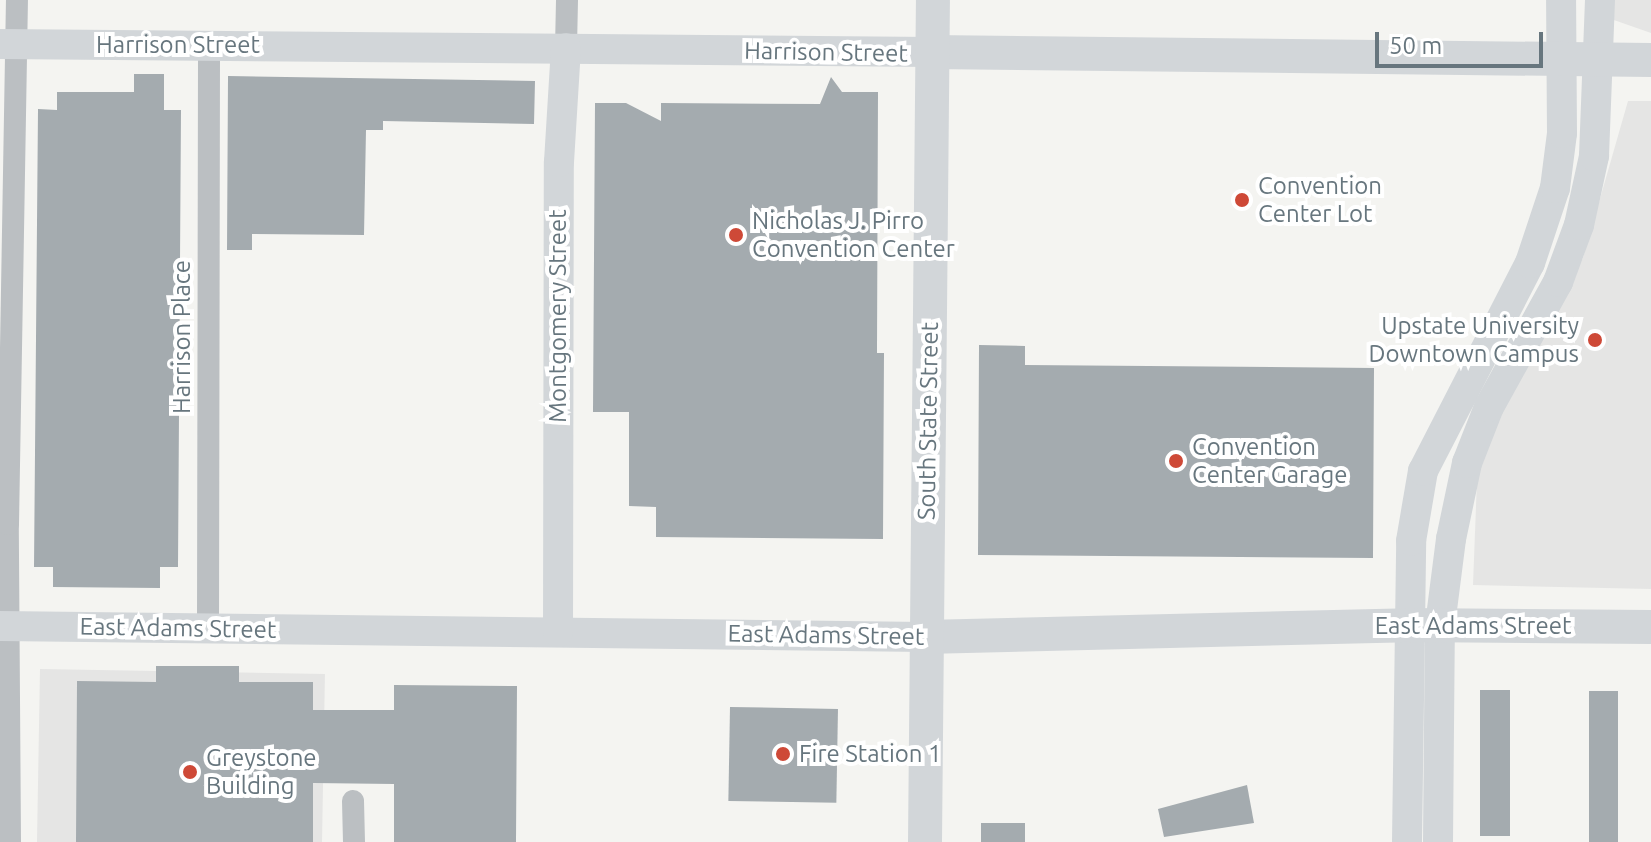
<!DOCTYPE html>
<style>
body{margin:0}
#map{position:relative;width:1651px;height:842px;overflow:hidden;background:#f4f4f1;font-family:Ubuntu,sans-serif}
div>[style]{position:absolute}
.built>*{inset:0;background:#e5e5e4;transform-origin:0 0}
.building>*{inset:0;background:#a4abaf;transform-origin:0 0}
.street>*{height:22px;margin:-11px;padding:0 11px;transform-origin:11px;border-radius:11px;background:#bbbfc2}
.secondary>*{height:30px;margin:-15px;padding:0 15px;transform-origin:15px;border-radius:15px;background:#d2d6d9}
.primary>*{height:34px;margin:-17px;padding:0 17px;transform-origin:17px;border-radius:17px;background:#d2d6d9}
.dots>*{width:22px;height:22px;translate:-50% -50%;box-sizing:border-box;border:4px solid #fff;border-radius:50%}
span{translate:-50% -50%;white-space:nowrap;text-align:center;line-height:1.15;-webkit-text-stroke:8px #fff;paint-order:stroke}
.street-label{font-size:24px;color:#67767e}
.poi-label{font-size:24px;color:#67767e}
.left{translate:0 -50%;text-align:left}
.right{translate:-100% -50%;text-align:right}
.scale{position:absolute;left:1375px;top:32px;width:168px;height:36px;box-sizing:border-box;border:4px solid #67767e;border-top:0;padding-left:10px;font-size:24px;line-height:28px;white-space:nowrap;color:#67767e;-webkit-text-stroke:6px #fff;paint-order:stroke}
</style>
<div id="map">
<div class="built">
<div style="clip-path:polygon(1612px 0,1651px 0,1651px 33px,1611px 19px)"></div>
<div style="clip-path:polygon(1628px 101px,1651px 101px,1651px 589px,1473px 585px,1477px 480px,1496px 422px,1583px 258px)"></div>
<div style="left:40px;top:669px;width:285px;height:173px;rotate:1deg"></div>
</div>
<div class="building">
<div style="clip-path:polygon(134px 74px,164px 74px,164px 110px,181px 110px,178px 567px,160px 567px,160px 588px,53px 587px,53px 567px,34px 567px,38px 109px,57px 110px,57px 92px,134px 92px)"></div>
<div style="clip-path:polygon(228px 76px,535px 81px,534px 124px,383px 121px,383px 130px,366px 130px,364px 235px,252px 234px,252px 250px,227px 250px)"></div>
<div style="clip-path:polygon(831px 77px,842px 92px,878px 92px,877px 353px,884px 353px,883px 539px,656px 537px,656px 507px,629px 506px,629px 412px,593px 412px,595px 103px,626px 103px,661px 121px,661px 103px,820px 104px)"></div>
<div style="clip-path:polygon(979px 345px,1025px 346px,1025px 365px,1374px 368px,1373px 558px,978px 555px)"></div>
<div style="clip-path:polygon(156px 666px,239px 666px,239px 682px,313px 682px,313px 710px,394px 710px,394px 685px,517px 686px,516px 842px,394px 842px,394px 784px,313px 783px,313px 842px,76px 842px,77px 681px,156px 682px)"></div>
<div style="left:1480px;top:690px;width:30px;height:146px"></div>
<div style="left:1589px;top:691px;width:29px;height:151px"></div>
<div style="left:730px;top:707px;width:108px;height:94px;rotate:1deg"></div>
<div style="clip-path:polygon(1247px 785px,1254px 823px,1164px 837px,1158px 809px)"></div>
<div style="left:1025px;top:823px;width:19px;height:44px;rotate:90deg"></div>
</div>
<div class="street">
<div style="left:566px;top:48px;width:48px;rotate:-88.8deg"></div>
<div style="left:208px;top:628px;width:582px;rotate:-89.9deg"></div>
<div style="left:353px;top:801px;width:41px;rotate:88.6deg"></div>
<div style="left:10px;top:842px;width:318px;rotate:-90.4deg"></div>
<div style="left:8px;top:524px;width:524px;rotate:-89.02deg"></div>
</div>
<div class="secondary">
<div style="left:0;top:44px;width:932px;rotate:0.49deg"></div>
<div style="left:0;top:626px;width:925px;rotate:0.68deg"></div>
<div style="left:558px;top:632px;width:470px;rotate:-89.9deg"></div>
<div style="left:559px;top:162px;width:114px;rotate:-86.5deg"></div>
<div style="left:1407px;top:842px;width:301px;rotate:-89.2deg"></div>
<div style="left:1411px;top:541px;width:71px;rotate:-80.3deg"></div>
<div style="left:1423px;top:471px;width:234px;rotate:-62.8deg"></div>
<div style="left:1530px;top:263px;width:79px;rotate:-71.6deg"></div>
<div style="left:1555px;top:188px;width:55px;rotate:-82.7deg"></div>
<div style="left:1562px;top:133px;width:133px;rotate:-90.4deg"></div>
<div style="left:1438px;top:842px;width:217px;rotate:-89.5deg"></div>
<div style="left:1440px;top:625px;width:87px;rotate:-82.7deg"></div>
<div style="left:1451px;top:539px;width:78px;rotate:-78.1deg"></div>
<div style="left:1467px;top:463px;width:60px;rotate:-68.6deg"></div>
<div style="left:1489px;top:407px;width:143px;rotate:-61.1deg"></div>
<div style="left:1558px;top:282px;width:61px;rotate:-69.8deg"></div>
<div style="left:1579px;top:225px;width:71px;rotate:-77.7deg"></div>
<div style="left:1594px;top:156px;width:156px;rotate:-87.8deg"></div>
</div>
<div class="primary">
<div style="left:932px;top:52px;width:719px;rotate:0.64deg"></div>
<div style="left:925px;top:637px;width:483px;rotate:-1.4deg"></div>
<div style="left:1408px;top:625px;width:243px;rotate:0.5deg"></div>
<div style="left:925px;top:842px;width:842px;rotate:-89.46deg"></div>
</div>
<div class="dots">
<div style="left:1242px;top:200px;background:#ce4937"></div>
<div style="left:736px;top:235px;background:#ce4937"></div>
<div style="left:1595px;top:340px;background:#ce4937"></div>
<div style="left:1176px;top:461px;background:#ce4937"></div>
<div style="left:783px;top:754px;background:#ce4937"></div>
<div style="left:190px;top:772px;background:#ce4937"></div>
</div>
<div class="street-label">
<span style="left:178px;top:45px">Harrison Street</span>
<span style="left:826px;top:52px;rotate:1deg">Harrison Street</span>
<span style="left:558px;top:316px;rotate:-90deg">Montgomery Street</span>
<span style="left:182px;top:337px;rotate:-90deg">Harrison Place</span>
<span style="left:928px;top:421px;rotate:-89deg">South State Street</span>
<span style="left:1473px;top:626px">East Adams Street</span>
<span style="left:178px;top:628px;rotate:1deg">East Adams Street</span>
<span style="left:826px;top:635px;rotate:1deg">East Adams Street</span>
</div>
<div class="poi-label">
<span class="left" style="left:1258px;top:200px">Convention<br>Center Lot</span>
<span class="left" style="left:752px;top:235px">Nicholas J. Pirro<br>Convention Center</span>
<span class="right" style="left:1579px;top:340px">Upstate University<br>Downtown Campus</span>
<span class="left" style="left:1192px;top:461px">Convention<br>Center Garage</span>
<span class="left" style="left:799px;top:754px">Fire Station 1</span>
<span class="left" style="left:206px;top:772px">Greystone<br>Building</span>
</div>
<div class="scale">50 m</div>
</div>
